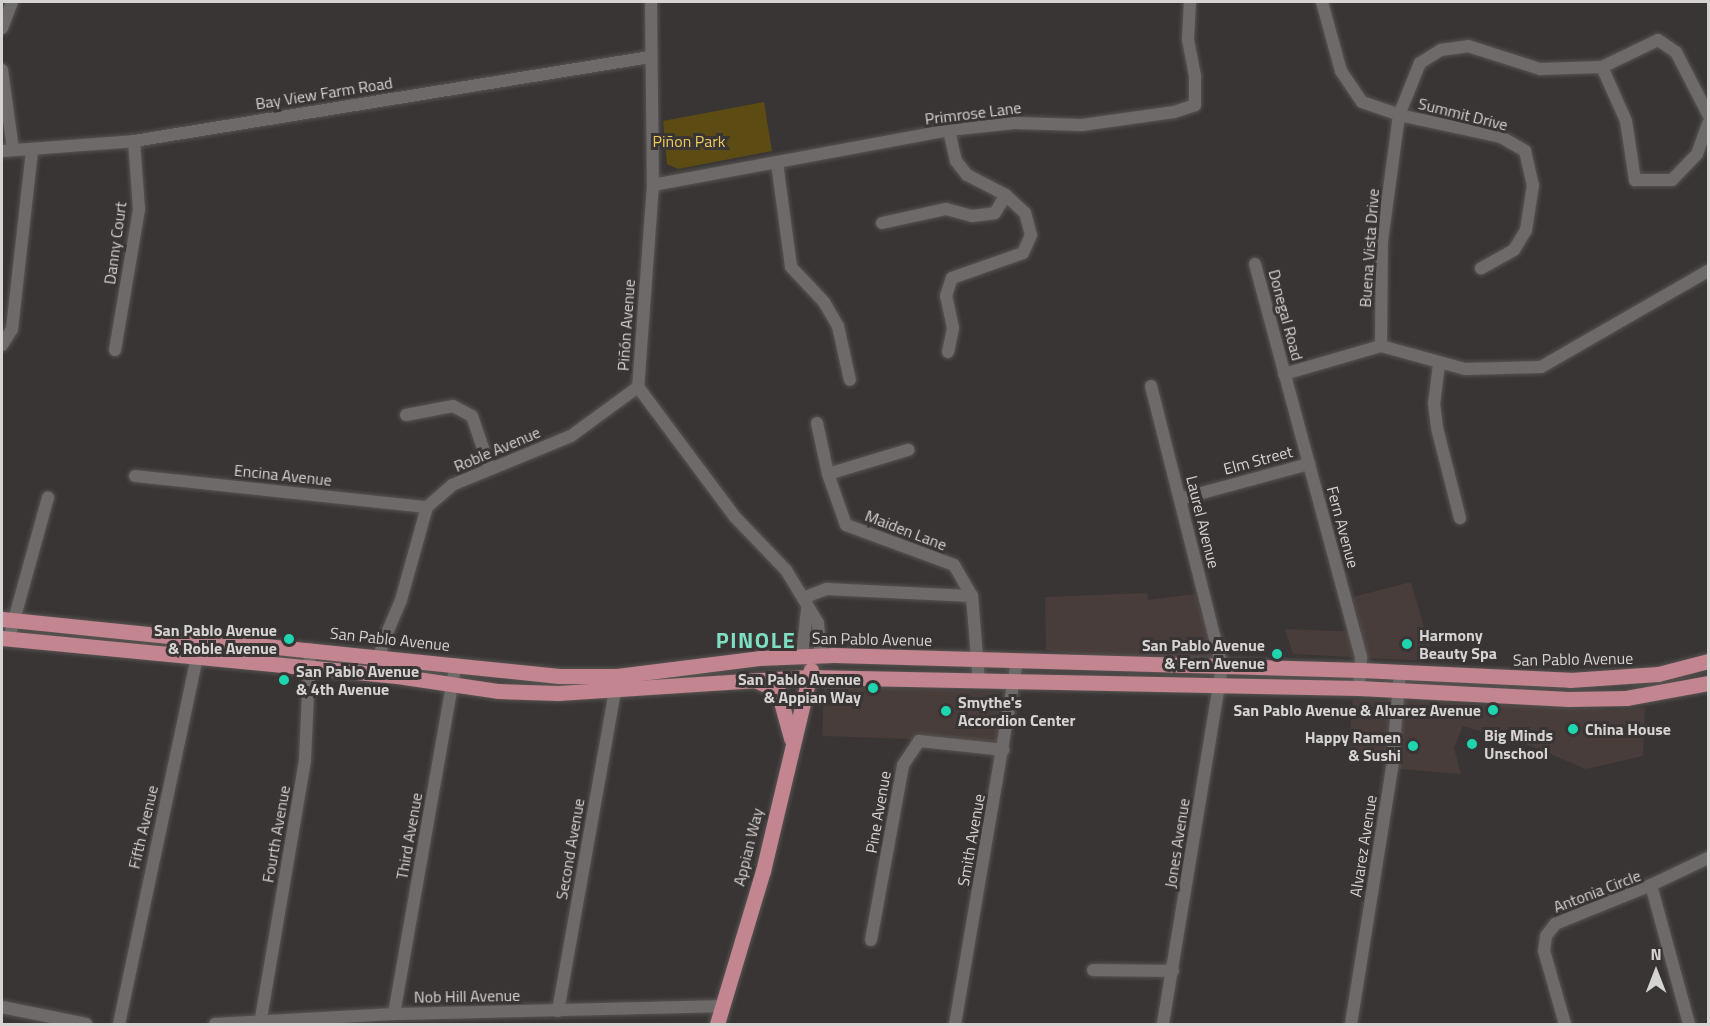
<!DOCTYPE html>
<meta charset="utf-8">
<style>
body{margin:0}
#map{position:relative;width:1710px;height:1026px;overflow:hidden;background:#393534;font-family:"Titillium Web",sans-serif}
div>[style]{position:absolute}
.built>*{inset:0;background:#483d3a;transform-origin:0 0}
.green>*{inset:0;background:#5c4b13}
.roads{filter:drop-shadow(0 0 2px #575453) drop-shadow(0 0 2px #575453)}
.minor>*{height:12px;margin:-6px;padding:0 6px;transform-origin:6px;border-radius:6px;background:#6e6a69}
.major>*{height:15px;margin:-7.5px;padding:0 7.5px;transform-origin:7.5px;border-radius:7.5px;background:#c3858f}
.dots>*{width:16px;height:16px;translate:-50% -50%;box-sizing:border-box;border:3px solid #393534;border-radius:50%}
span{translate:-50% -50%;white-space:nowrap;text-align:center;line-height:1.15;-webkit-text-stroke:6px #393534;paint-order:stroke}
.street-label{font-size:16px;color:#d6d4d3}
.park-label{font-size:16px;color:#edc95b}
.poi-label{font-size:16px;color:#d6d4d3;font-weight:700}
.right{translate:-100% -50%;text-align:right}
.left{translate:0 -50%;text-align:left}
.district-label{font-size:22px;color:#7fdfc5;font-weight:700;letter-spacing:1.5px}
.frame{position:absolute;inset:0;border:3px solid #d6d4d3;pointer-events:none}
.north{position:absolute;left:1626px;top:942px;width:60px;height:60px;-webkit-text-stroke:4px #393534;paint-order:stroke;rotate:0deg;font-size:16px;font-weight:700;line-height:24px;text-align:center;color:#d6d4d3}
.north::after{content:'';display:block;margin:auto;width:21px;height:27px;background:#d6d4d3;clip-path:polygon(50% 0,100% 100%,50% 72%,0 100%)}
</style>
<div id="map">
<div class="built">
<div style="clip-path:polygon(1411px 582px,1432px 655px,1428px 661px,1293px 654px,1285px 629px,1362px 632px,1353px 597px)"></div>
<div style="clip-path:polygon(1147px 593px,1148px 600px,1195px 594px,1215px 658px,1082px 655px,1046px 650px,1045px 597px)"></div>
<div style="left:824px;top:686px;width:176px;height:50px;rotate:2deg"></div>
<div style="clip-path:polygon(1353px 699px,1620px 710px,1645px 707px,1643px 756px,1586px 769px,1531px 746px,1463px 726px,1454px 748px,1461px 774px,1401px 769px,1388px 762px,1348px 753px)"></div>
</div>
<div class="green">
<div style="clip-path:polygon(764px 102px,772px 151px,678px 169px,667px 164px,663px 121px)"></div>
</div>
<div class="roads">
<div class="minor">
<div style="left:651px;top:2px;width:183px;rotate:89.4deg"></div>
<div style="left:653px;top:185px;width:203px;rotate:94.2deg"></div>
<div style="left:638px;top:387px;width:161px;rotate:53.3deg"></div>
<div style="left:734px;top:516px;width:75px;rotate:46.1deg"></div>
<div style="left:786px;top:570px;width:62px;rotate:58.9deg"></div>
<div style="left:818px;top:623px;width:32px;rotate:85deg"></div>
<div style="left:1322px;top:2px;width:72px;rotate:74.6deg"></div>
<div style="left:1341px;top:71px;width:37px;rotate:56deg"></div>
<div style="left:1362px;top:102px;width:39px;rotate:19deg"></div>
<div style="left:1399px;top:115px;width:104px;rotate:12.2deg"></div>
<div style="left:1501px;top:137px;width:28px;rotate:30deg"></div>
<div style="left:1525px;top:151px;width:35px;rotate:77deg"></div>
<div style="left:1533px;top:185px;width:46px;rotate:98.8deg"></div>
<div style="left:1526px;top:230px;width:23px;rotate:121deg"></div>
<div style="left:1514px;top:250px;width:38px;rotate:151deg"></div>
<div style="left:2px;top:28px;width:28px;rotate:-69deg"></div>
<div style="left:1602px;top:67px;width:62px;rotate:-25.7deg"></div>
<div style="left:1658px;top:40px;width:22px;rotate:34deg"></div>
<div style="left:1676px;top:52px;width:70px;rotate:62.7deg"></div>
<div style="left:2px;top:70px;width:80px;rotate:82.1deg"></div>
<div style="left:2px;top:151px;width:132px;rotate:-4.3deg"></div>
<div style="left:134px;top:141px;width:523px;rotate:-9.25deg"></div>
<div style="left:777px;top:163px;width:105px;rotate:82.3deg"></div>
<div style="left:791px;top:267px;width:48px;rotate:46.7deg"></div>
<div style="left:824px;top:302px;width:28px;rotate:60deg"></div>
<div style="left:838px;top:326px;width:55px;rotate:77.5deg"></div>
<div style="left:653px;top:185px;width:301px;rotate:-10.5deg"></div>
<div style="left:949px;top:130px;width:66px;rotate:-6.1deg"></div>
<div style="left:1015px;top:123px;width:67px;rotate:1.7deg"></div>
<div style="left:1082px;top:125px;width:93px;rotate:-8deg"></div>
<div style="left:1174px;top:112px;width:22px;rotate:-18deg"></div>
<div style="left:1195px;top:105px;width:29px;rotate:-90deg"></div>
<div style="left:1195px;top:76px;width:38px;rotate:-101deg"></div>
<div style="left:1188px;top:39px;width:37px;rotate:-87deg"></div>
<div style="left:882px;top:223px;width:66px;rotate:-12.3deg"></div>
<div style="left:946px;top:209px;width:27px;rotate:15deg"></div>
<div style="left:972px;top:216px;width:23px;rotate:-7deg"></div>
<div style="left:995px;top:213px;width:21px;rotate:-59deg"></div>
<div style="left:1255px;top:264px;width:408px;rotate:74.9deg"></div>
<div style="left:1361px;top:658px;width:30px;rotate:94deg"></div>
<div style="left:2px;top:345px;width:19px;rotate:-58deg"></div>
<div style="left:12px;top:329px;width:179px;rotate:-83.6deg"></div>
<div style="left:1381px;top:346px;width:105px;rotate:-89.5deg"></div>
<div style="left:1382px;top:241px;width:127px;rotate:-82.3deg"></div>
<div style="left:1399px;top:115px;width:56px;rotate:-68deg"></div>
<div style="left:1420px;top:63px;width:25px;rotate:-32deg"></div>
<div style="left:1441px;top:50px;width:27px;rotate:-8deg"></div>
<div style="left:1468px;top:46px;width:76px;rotate:17.7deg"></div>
<div style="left:1540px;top:69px;width:62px;rotate:-1.8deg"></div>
<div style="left:1602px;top:67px;width:59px;rotate:66deg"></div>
<div style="left:1626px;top:121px;width:60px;rotate:81.3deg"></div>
<div style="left:1635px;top:180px;width:37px"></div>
<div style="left:1672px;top:180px;width:36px;rotate:-46deg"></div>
<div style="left:1697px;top:154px;width:32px;rotate:-70deg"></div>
<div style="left:1381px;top:346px;width:87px;rotate:15.3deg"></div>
<div style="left:1465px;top:369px;width:76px;rotate:-1.5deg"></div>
<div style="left:1541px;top:367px;width:193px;rotate:-29.9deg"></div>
<div style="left:115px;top:350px;width:143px;rotate:-80.3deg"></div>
<div style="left:139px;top:209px;width:68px;rotate:-94.2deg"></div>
<div style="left:948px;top:352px;width:25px;rotate:-78deg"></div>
<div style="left:953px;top:328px;width:33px;rotate:-102deg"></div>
<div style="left:946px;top:296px;width:19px;rotate:-72deg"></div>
<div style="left:952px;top:278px;width:75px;rotate:-19.4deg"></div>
<div style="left:1023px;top:253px;width:20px;rotate:-66deg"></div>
<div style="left:1031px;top:235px;width:23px;rotate:-105deg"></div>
<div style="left:1025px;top:213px;width:26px;rotate:-137deg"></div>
<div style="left:1006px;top:195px;width:44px;rotate:-152.9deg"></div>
<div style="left:967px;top:175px;width:18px;rotate:-128deg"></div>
<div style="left:956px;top:161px;width:32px;rotate:-103deg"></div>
<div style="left:1439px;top:364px;width:39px;rotate:97deg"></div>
<div style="left:1434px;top:403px;width:25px;rotate:83deg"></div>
<div style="left:1437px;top:428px;width:93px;rotate:75.7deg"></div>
<div style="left:1284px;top:374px;width:101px;rotate:-16.1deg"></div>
<div style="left:1151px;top:386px;width:290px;rotate:75.8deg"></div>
<div style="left:1222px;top:667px;width:362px;rotate:99.4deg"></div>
<div style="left:406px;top:415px;width:48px;rotate:-10.8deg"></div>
<div style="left:453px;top:406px;width:21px;rotate:28deg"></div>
<div style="left:472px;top:416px;width:56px;rotate:71.2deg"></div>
<div style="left:817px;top:423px;width:52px;rotate:77.8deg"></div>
<div style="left:828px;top:474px;width:54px;rotate:70.6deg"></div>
<div style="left:846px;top:525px;width:115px;rotate:20.3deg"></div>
<div style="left:954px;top:565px;width:36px;rotate:60deg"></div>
<div style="left:972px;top:596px;width:85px;rotate:85.3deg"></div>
<div style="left:828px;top:474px;width:84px;rotate:-16.7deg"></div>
<div style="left:135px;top:476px;width:294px;rotate:6.1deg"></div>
<div style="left:1180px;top:499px;width:134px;rotate:-15.2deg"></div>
<div style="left:803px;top:598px;width:26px;rotate:-21deg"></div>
<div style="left:827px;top:589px;width:145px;rotate:2.8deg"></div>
<div style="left:9px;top:638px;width:146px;rotate:-74.5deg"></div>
<div style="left:802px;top:656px;width:46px;rotate:-83.8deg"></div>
<div style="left:376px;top:674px;width:30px;rotate:-78deg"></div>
<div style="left:382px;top:645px;width:49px;rotate:-67.1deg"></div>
<div style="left:401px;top:600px;width:97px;rotate:-74.4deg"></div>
<div style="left:427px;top:507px;width:33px;rotate:-41deg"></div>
<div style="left:452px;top:485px;width:129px;rotate:-22.4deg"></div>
<div style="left:571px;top:436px;width:83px;rotate:-36.2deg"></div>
<div style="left:1651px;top:885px;width:63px;rotate:-25.3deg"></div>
<div style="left:871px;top:940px;width:178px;rotate:-79.6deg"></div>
<div style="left:903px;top:765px;width:29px;rotate:-56deg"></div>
<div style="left:919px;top:741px;width:85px;rotate:6deg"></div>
<div style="left:1093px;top:970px;width:80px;rotate:0.7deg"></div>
<div style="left:2px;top:1007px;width:86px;rotate:11.4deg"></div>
<div style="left:558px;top:1011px;width:324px;rotate:-79.9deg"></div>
<div style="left:394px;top:1014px;width:355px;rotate:-80deg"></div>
<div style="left:119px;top:1024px;width:396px;rotate:-78deg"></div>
<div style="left:215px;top:1024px;width:179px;rotate:-3.2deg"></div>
<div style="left:394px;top:1014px;width:326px;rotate:-1.4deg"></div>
<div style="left:260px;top:1024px;width:268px;rotate:-80.3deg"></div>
<div style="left:305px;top:760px;width:111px;rotate:-87.4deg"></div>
<div style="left:955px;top:1024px;width:368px;rotate:-80.3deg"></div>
<div style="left:1351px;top:1024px;width:258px;rotate:-80.9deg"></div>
<div style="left:1392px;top:769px;width:97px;rotate:-85.3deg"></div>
<div style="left:1565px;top:1024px;width:76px;rotate:-106deg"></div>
<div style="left:1544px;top:951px;width:15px;rotate:-82deg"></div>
<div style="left:1546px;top:936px;width:15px;rotate:-53deg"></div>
<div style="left:1555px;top:924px;width:104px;rotate:-22.1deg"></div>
<div style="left:1651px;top:885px;width:144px;rotate:74.7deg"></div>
</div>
<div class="major">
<div style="left:2px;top:619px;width:560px;rotate:5.84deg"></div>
<div style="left:559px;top:676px;width:58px"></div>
<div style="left:617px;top:676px;width:143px;rotate:-7.2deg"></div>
<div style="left:759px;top:658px;width:75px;rotate:-2.3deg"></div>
<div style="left:834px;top:655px;width:527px;rotate:1.63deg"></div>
<div style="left:1361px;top:670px;width:209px;rotate:2.7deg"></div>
<div style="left:1570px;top:680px;width:88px;rotate:-3.9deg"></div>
<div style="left:1658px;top:674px;width:52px;rotate:-14.6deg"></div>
<div style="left:2px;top:638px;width:397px;rotate:5.5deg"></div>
<div style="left:397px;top:676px;width:103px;rotate:8.4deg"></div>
<div style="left:499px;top:691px;width:59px;rotate:1.9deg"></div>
<div style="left:558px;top:693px;width:250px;rotate:-3.7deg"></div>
<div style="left:807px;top:677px;width:552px;rotate:1.14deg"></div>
<div style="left:1359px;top:688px;width:210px;rotate:3deg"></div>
<div style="left:1569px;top:699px;width:57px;rotate:-1deg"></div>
<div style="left:1626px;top:698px;width:83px;rotate:-10.4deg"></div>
<div style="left:757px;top:681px;width:23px;rotate:25deg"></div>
<div style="left:778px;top:691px;width:49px;rotate:74.5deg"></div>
<div style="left:717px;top:1024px;width:160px;rotate:-73.3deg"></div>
<div style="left:763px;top:871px;width:207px;rotate:-76.6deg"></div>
</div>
</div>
<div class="dots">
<div style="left:289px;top:639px;background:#1ed5b0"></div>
<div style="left:1407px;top:644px;background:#1ed5b0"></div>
<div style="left:1277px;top:654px;background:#1ed5b0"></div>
<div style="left:284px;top:680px;background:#1ed5b0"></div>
<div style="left:873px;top:688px;background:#1ed5b0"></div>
<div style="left:1493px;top:710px;background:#1ed5b0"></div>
<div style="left:946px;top:711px;background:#1ed5b0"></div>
<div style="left:1573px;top:729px;background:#1ed5b0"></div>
<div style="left:1472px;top:744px;background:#1ed5b0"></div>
<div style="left:1413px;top:746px;background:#1ed5b0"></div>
</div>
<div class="street-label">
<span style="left:324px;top:93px;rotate:-9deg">Bay View Farm Road</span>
<span style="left:973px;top:113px;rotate:-7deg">Primrose Lane</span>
<span style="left:1463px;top:114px;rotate:14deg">Summit Drive</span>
<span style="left:115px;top:243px;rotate:-82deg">Danny Court</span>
<span style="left:1369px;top:248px;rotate:-86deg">Buena Vista Drive</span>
<span style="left:1286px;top:315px;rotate:75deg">Donegal Road</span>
<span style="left:626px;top:325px;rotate:-86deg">Piñón Avenue</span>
<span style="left:497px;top:449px;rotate:-23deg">Roble Avenue</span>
<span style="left:1258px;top:460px;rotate:-15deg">Elm Street</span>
<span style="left:283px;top:475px;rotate:6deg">Encina Avenue</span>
<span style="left:1203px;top:522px;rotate:76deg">Laurel Avenue</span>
<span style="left:1343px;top:527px;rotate:75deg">Fern Avenue</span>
<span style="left:906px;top:530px;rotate:21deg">Maiden Lane</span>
<span style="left:390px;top:639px;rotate:6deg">San Pablo Avenue</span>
<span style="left:872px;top:639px;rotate:1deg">San Pablo Avenue</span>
<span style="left:1573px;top:659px;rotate:-1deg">San Pablo Avenue</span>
<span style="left:878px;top:812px;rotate:-80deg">Pine Avenue</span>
<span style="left:143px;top:827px;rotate:-77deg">Fifth Avenue</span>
<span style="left:276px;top:834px;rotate:-80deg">Fourth Avenue</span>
<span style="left:409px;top:836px;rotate:-80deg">Third Avenue</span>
<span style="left:971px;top:840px;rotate:-80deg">Smith Avenue</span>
<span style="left:1177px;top:843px;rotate:-81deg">Jones Avenue</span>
<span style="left:1363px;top:846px;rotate:-81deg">Alvarez Avenue</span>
<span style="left:748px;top:847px;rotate:-76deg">Appian Way</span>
<span style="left:570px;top:849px;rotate:-80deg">Second Avenue</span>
<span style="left:1597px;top:891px;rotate:-21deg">Antonia Circle</span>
<span style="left:467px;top:996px;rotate:-1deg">Nob Hill Avenue</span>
</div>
<div class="park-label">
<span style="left:689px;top:141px">Piñon Park</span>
</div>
<div class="poi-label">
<span class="right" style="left:277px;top:639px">San Pablo Avenue<br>&amp; Roble Avenue</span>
<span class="left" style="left:1419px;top:644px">Harmony<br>Beauty Spa</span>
<span class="right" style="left:1265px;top:654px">San Pablo Avenue<br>&amp; Fern Avenue</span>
<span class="left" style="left:296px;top:680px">San Pablo Avenue<br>&amp; 4th Avenue</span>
<span class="right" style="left:861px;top:688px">San Pablo Avenue<br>&amp; Appian Way</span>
<span class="left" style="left:958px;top:711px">Smythe's<br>Accordion Center</span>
<span class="right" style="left:1481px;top:710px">San Pablo Avenue &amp; Alvarez Avenue</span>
<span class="left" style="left:1585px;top:729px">China House</span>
<span class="left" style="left:1484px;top:744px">Big Minds<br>Unschool</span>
<span class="right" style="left:1401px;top:746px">Happy Ramen<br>&amp; Sushi</span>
</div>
<div class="district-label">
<span style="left:756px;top:641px">PINOLE</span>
</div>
<div class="frame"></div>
<div class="north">N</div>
</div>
